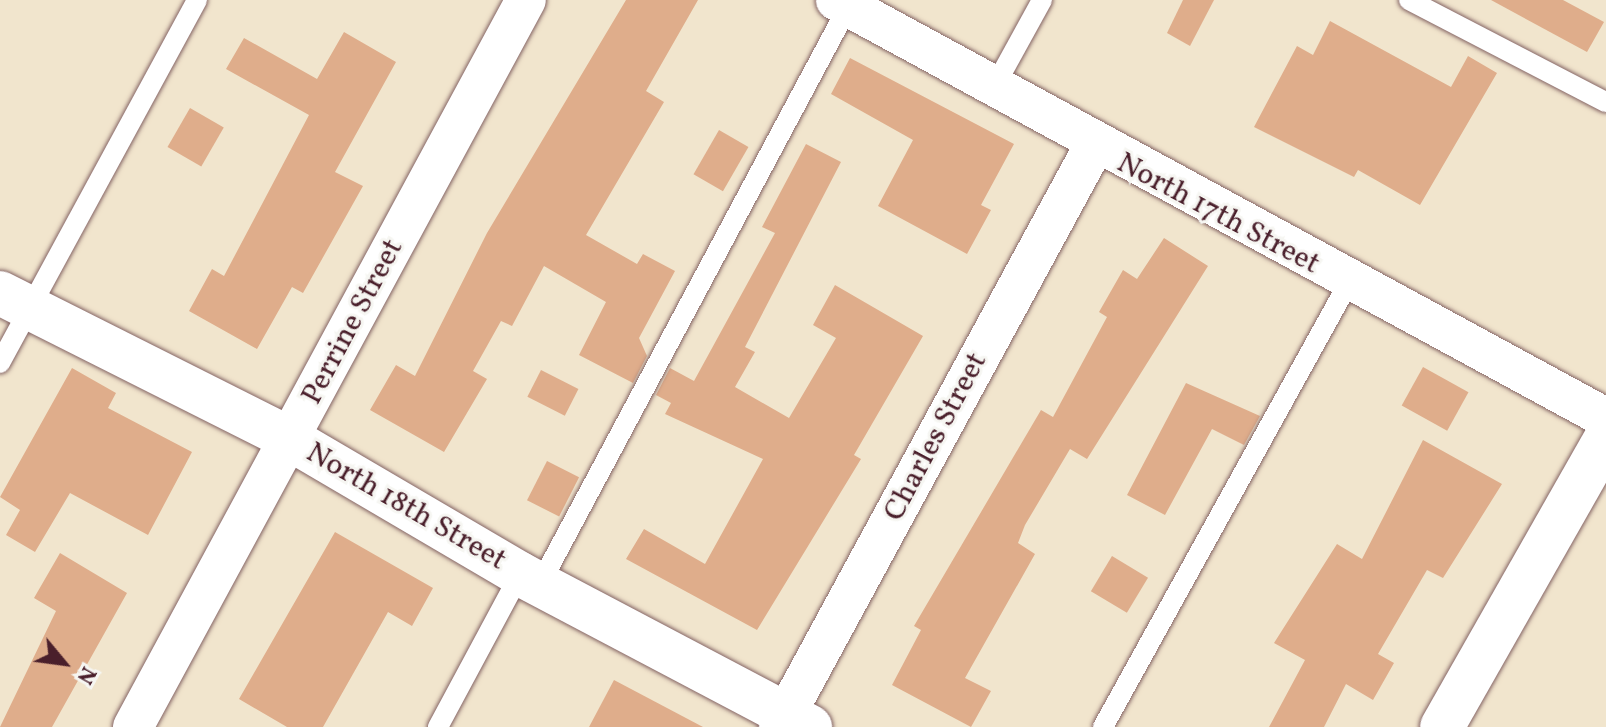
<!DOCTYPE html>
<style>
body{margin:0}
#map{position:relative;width:1606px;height:727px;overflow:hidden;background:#f1e5cd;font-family:Vollkorn,serif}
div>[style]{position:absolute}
.building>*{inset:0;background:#dfad8b;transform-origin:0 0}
.roads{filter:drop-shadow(0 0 2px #846464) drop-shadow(0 0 2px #846464)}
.service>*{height:20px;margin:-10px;padding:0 10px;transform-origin:10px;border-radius:10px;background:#fff}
.minor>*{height:40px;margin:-20px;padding:0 20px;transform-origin:20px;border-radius:20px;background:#fff}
.tertiary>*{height:44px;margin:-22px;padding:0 22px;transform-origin:22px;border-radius:22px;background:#fff}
span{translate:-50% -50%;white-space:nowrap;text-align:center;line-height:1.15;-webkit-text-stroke:6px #f6f6f2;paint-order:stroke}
.street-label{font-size:30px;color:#4a1f2b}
.north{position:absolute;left:24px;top:623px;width:80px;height:80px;-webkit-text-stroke:6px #f6f6f2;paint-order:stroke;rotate:119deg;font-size:22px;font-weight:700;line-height:32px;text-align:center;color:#4a1f2b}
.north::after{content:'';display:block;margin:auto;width:28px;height:36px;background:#4a1f2b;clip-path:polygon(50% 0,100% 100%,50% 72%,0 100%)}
</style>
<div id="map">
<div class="building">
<div style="clip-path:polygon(626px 0,698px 0,646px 91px,664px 102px,586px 235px,637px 264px,643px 254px,675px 271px,639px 338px,647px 356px,633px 383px,579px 355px,606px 302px,544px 266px,512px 326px,501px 321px,473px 371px,487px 379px,444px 452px,370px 410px,396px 365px,415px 376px,487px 233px)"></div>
<div style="clip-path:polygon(1183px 0,1214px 0,1190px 46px,1167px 33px)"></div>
<div style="clip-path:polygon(1491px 0,1563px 0,1604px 22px,1587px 52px)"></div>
<div style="clip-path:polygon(1330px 21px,1451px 87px,1468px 56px,1497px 73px,1420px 205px,1358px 170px,1354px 177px,1254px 127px,1297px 46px,1313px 55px)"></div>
<div style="clip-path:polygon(344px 32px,396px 62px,335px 172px,363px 186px,303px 293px,292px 287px,257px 349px,189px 311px,212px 269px,224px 276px,309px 115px,226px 69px,244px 38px,317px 79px)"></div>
<div style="clip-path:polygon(850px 58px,1014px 144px,981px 205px,991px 210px,967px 254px,878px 206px,913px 140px,831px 94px)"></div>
<div style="left:190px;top:108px;width:39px;height:45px;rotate:30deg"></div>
<div style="left:719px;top:130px;width:34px;height:51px;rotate:30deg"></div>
<div style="clip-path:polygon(806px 144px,841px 162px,745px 347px,755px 352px,735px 387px,789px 418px,836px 338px,813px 325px,835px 285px,923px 336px,854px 455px,861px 459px,757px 630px,626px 559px,644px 529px,705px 564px,763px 459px,665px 414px,671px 403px,656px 395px,670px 368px,694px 381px,775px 233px,762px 227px)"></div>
<div style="clip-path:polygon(1164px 238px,1208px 266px,1087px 459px,1070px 449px,1025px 525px,1018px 543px,1035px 554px,965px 678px,991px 691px,971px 727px,892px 685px,921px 630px,914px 626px,1041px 410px,1053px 417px,1107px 317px,1099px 312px,1123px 270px,1137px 279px)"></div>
<div style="left:1423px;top:367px;width:52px;height:44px;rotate:29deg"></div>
<div style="clip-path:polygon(72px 368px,116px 393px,108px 408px,192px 452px,148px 535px,70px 493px,35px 552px,6px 535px,20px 510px,0 497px)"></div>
<div style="left:541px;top:370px;width:42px;height:30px;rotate:27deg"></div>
<div style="clip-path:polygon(1186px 383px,1260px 416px,1244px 445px,1212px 429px,1165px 515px,1127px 495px)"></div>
<div style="clip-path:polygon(1423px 440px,1502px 484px,1443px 578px,1427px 570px,1378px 654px,1394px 663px,1373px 700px,1346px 684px,1324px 727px,1269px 727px,1305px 660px,1274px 643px,1337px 544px,1362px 559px)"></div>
<div style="left:547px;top:461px;width:36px;height:44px;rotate:27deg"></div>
<div style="clip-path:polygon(335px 532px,433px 588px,412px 626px,388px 612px,323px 727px,287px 727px,239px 699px)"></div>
<div style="clip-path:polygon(60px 553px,127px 593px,52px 727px,0 727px,56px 611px,34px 598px)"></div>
<div style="left:1112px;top:556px;width:42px;height:41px;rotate:31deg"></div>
<div style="clip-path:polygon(614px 680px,703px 727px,589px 727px)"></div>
</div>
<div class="roads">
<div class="service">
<div style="left:1409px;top:0;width:222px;rotate:27.4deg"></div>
<div style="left:992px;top:91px;width:104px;rotate:-61.2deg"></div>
<div style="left:0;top:363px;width:413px;rotate:-61.5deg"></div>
<div style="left:540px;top:584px;width:654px;rotate:-61.91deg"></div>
<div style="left:438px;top:727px;width:174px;rotate:-61.8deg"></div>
<div style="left:1103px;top:727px;width:506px;rotate:-61.06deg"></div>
</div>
<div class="minor">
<div style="left:836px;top:0;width:876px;rotate:28.5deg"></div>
<div style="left:133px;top:727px;width:826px;rotate:-61.61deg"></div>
<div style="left:779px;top:727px;width:661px;rotate:-61.53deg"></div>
</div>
<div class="tertiary">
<div style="left:0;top:293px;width:325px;rotate:26.7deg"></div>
<div style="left:290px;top:439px;width:267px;rotate:30.4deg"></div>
<div style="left:520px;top:574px;width:328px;rotate:27.8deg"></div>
<div style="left:1442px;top:727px;width:332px;rotate:-60.4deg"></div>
</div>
</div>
<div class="street-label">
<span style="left:1218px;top:214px;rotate:28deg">North 17th Street</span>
<span style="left:353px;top:322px;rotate:-62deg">Perrine Street</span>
<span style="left:936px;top:437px;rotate:-62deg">Charles Street</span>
<span style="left:406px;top:507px;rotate:30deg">North 18th Street</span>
</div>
<div class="north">N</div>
</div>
